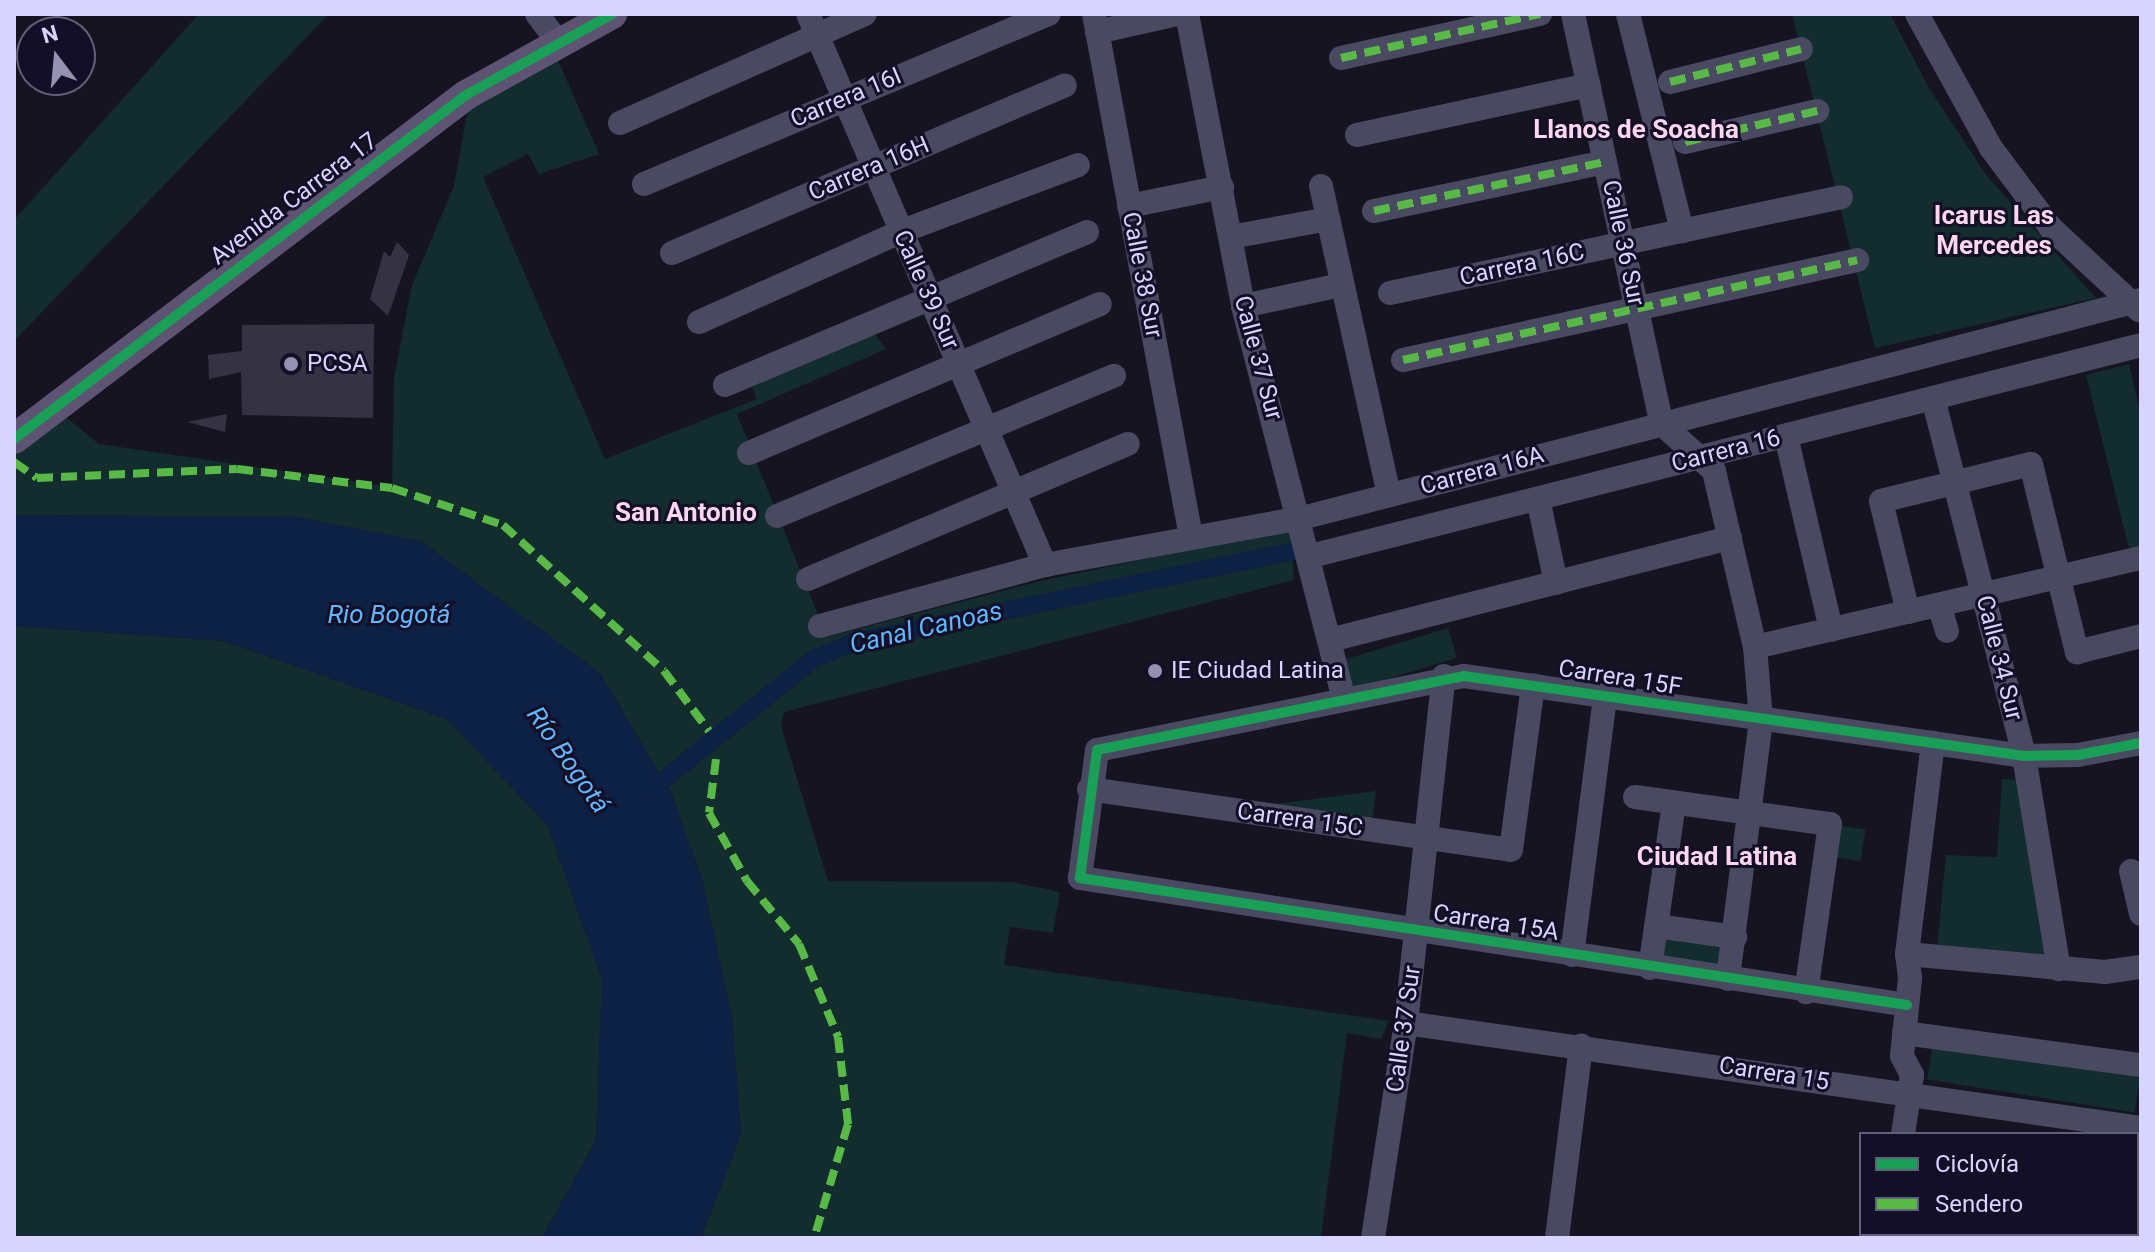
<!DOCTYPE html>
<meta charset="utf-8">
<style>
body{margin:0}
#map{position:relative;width:2155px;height:1252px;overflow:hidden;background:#161421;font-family:Roboto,sans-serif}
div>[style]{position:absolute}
.green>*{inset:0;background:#132c2d;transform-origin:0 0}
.water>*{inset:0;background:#0d2144}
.canal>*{height:18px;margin:-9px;padding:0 9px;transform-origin:9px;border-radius:9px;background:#0d2144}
.building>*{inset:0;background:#343243}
.minor>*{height:24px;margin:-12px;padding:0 12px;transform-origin:12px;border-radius:12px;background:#4a4962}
.major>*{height:30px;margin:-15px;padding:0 15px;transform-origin:15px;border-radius:15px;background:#5e5373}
.quiet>*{height:8px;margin-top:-4px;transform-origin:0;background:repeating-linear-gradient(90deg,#58b947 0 16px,transparent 0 24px)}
.cycleway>*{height:10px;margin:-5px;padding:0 5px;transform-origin:5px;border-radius:5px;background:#1a9f57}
.dots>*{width:22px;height:22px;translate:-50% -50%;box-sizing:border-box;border:4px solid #130f26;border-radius:50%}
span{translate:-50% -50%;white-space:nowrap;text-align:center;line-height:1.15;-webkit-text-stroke:6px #130f26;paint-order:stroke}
.street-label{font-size:24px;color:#d9d4ff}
.poi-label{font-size:24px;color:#d9d4ff}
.left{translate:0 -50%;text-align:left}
.neighbourhood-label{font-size:26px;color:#ffd6f0;font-weight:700}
.water-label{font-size:26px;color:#62b6ff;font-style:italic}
.frame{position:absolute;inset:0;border:16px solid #d9d4ff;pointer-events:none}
.legend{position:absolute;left:1859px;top:1132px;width:280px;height:104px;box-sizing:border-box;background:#130f26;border:2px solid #625e7d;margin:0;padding:10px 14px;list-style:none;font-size:24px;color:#d9d4ff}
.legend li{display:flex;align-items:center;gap:16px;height:40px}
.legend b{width:40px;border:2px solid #625e7d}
.north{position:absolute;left:16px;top:16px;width:80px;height:80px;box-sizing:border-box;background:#130f26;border:2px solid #625e7d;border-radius:50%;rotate:344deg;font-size:22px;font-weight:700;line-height:32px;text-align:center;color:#d9d4ff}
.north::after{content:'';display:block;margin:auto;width:28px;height:36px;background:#9591b1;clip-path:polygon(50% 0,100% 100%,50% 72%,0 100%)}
</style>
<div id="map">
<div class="green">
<div style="clip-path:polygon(199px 14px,329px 14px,14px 341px,14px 220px)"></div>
<div style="clip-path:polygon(1792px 14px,1890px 14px,1929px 88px,1987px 176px,2096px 298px,1875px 348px)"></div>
<div style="clip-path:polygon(555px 53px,599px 154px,539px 174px,528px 154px,483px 177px,605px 459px,757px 399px,750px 383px,874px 333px,886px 349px,737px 414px,827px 637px,1040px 581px,1290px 529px,1294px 580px,784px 712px,781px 726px,828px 881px,1013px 882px,1060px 892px,1053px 933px,1010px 927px,1004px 965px,1389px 1021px,1381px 1039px,1347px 1033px,1321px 1238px,701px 1238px,741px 1134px,732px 1017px,702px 880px,672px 795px,600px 673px,297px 517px,14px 515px,14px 453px,62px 414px,99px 444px,392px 487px,394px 378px,412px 285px,454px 186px,469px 102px)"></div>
<div style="clip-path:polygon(2129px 364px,2141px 414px,2141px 547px,2129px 549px,2086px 375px)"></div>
<div style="clip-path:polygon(14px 626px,224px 641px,447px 719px,548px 826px,602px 980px,596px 1140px,542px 1238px,14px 1238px)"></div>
<div style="left:1448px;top:628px;width:31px;height:108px;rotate:73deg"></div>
<div style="clip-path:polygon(2002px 779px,2023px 780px,2050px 962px,1937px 948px,1946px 855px,1997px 857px)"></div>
<div style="clip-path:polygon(1376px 791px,1372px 823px,1268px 805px)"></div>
<div style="left:1830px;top:824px;width:36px;height:32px;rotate:9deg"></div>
<div style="clip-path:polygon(1665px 934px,1725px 940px,1720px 973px,1660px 962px)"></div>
<div style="left:1933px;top:1043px;width:210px;height:37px;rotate:9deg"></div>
</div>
<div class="water">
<div style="clip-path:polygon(14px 515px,297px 517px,421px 541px,600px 673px,672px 795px,702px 880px,732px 1017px,741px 1134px,701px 1238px,542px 1238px,596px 1140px,602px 980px,548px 826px,447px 719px,224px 641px,14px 626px)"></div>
</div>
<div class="canal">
<div style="left:641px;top:791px;width:23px;rotate:-25deg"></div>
<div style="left:662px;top:781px;width:195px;rotate:-38.8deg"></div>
<div style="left:814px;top:659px;width:43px;rotate:-23deg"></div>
<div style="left:854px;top:642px;width:447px;rotate:-11.7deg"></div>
</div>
<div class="building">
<div style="clip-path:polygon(397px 242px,409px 255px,388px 316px,370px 299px,384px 251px,390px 257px)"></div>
<div style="clip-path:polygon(374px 324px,373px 418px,242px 415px,241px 372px,209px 379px,208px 355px,242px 351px,242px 325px)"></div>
<div style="clip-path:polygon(227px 414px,225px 432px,187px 422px)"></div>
</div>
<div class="minor">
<div style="left:537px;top:14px;width:35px;rotate:53deg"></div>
<div style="left:808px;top:14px;width:600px;rotate:66.73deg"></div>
<div style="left:1094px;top:14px;width:532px;rotate:79.49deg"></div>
<div style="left:1187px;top:14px;width:297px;rotate:79.1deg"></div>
<div style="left:1243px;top:306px;width:406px;rotate:75.6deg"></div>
<div style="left:1573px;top:14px;width:420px;rotate:77.8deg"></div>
<div style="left:1662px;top:424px;width:70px;rotate:42.1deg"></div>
<div style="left:1714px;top:471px;width:181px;rotate:76.9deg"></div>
<div style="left:1755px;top:647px;width:73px;rotate:85.3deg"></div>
<div style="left:1761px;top:720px;width:261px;rotate:97.3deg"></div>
<div style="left:1628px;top:14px;width:224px;rotate:76deg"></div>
<div style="left:1917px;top:14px;width:153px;rotate:61.1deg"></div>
<div style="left:1991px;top:148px;width:99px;rotate:53.2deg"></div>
<div style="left:2050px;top:227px;width:122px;rotate:43deg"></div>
<div style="left:1097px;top:32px;width:82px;rotate:-12.7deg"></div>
<div style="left:1341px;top:58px;width:204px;rotate:-12.5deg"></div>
<div style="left:1670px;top:82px;width:135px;rotate:-14.1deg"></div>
<div style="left:620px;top:123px;width:268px;rotate:-24deg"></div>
<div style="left:1357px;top:135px;width:237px;rotate:-12.2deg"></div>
<div style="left:1685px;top:142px;width:136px;rotate:-13.2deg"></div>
<div style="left:644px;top:184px;width:439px;rotate:-22.8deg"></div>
<div style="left:1321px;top:186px;width:316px;rotate:77.6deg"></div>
<div style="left:1129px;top:206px;width:95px;rotate:-11.5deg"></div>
<div style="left:1374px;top:211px;width:236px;rotate:-12deg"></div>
<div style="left:1231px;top:237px;width:99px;rotate:-10.5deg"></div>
<div style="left:672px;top:253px;width:427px;rotate:-23.1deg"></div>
<div style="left:1390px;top:293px;width:461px;rotate:-12deg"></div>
<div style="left:1243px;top:306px;width:100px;rotate:-12.1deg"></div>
<div style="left:699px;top:322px;width:220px;rotate:-24.1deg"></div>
<div style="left:900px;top:232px;width:190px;rotate:-20.6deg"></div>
<div style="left:1403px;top:360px;width:465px;rotate:-12.4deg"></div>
<div style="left:725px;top:385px;width:393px;rotate:-22.9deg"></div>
<div style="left:1933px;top:398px;width:369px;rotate:75.7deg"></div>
<div style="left:2024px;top:756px;width:216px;rotate:80.7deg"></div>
<div style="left:1786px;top:436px;width:199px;rotate:76.9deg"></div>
<div style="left:749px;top:453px;width:381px;rotate:-23deg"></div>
<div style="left:1538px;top:499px;width:86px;rotate:77.9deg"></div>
<div style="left:777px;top:516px;width:365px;rotate:-22.6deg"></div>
<div style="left:1311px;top:556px;width:856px;rotate:-14.26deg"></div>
<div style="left:808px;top:579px;width:347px;rotate:-22.9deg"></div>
<div style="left:1939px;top:605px;width:27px;rotate:73deg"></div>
<div style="left:1908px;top:612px;width:114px;rotate:-103.7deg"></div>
<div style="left:1881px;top:501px;width:154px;rotate:-13.9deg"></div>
<div style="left:2031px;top:464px;width:194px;rotate:76.3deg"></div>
<div style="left:2077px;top:652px;width:66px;rotate:-14deg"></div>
<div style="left:820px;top:626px;width:233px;rotate:-15.2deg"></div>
<div style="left:1045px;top:565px;width:261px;rotate:-10.4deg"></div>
<div style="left:1302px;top:518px;width:867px;rotate:-14.57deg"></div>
<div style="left:1330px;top:640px;width:413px;rotate:-14.3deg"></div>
<div style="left:1755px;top:647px;width:396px;rotate:-13deg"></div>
<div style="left:1089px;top:789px;width:426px;rotate:8.2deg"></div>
<div style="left:1511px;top:850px;width:166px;rotate:-82.4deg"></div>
<div style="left:1635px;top:797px;width:197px;rotate:7.9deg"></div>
<div style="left:1830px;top:824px;width:170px;rotate:98.1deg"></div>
<div style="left:2131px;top:871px;width:44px;rotate:76.9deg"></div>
<div style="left:1656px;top:926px;width:80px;rotate:7.9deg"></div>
<div style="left:1907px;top:954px;width:199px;rotate:5.2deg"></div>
<div style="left:2105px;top:972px;width:36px;rotate:-8deg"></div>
<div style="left:1572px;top:955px;width:261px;rotate:-82.7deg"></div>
<div style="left:1650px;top:968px;width:167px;rotate:-81.7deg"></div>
<div style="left:1907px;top:1005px;width:837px;rotate:-171.27deg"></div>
<div style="left:1080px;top:878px;width:129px;rotate:-82.4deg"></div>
<div style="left:1097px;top:750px;width:374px;rotate:-11.4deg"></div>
<div style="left:1464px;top:676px;width:566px;rotate:8.13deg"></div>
<div style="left:2024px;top:756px;width:54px;rotate:-1.1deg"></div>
<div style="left:2078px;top:755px;width:64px;rotate:-10.8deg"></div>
<div style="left:1406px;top:1023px;width:742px;rotate:8.13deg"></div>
<div style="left:1904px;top:1033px;width:239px;rotate:7.7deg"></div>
<div style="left:1903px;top:1134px;width:60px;rotate:-81.3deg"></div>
<div style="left:1912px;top:1075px;width:21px;rotate:-118deg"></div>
<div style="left:1902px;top:1056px;width:78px;rotate:-84.1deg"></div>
<div style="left:1910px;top:978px;width:24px;rotate:-97deg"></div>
<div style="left:1907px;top:954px;width:213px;rotate:-83deg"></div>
<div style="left:1373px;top:1238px;width:218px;rotate:-81.3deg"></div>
<div style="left:1406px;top:1023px;width:349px;rotate:-83.8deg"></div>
<div style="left:1557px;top:1238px;width:194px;rotate:-82.9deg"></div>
<div style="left:1888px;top:1238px;width:4px;rotate:-76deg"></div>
</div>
<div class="major">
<div style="left:14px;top:439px;width:568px;rotate:-37.27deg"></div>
<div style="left:466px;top:95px;width:167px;rotate:-29deg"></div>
</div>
<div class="quiet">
<div style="left:1341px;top:58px;width:204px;rotate:-12.5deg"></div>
<div style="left:1670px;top:82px;width:135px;rotate:-14.1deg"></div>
<div style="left:1685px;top:142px;width:136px;rotate:-13.2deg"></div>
<div style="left:1374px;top:211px;width:236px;rotate:-12deg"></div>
<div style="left:1403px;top:360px;width:465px;rotate:-12.4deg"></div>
<div style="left:14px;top:462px;width:28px;rotate:35deg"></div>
<div style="left:37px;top:478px;width:200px;rotate:-2.6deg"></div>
<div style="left:237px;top:469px;width:156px;rotate:7deg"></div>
<div style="left:392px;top:488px;width:117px;rotate:18.4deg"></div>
<div style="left:503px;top:525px;width:217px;rotate:42.2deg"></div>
<div style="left:664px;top:671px;width:75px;rotate:53.1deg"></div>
<div style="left:716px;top:759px;width:54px;rotate:97.4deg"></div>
<div style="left:709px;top:813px;width:78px;rotate:60.8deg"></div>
<div style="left:747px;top:881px;width:82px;rotate:50.5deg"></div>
<div style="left:799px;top:944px;width:101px;rotate:67.2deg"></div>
<div style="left:838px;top:1037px;width:88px;rotate:83.4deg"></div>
<div style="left:848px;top:1124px;width:119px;rotate:106.6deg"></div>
</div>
<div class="cycleway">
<div style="left:14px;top:439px;width:568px;rotate:-37.27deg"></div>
<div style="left:466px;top:95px;width:167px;rotate:-29deg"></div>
<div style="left:1907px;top:1005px;width:837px;rotate:-171.27deg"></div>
<div style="left:1080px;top:878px;width:129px;rotate:-82.4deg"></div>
<div style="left:1097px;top:750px;width:374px;rotate:-11.4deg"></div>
<div style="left:1464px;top:676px;width:566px;rotate:8.13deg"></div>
<div style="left:2024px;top:756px;width:54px;rotate:-1.1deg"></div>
<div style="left:2078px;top:755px;width:64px;rotate:-10.8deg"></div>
</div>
<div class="dots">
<div style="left:291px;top:364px;background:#9591b1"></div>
<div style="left:1155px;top:671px;background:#9591b1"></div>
</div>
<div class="street-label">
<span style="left:846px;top:98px;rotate:-23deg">Carrera 16I</span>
<span style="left:869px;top:169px;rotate:-23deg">Carrera 16H</span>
<span style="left:294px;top:199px;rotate:-37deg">Avenida Carrera 17</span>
<span style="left:1623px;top:243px;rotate:78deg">Calle 36 Sur</span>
<span style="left:1522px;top:265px;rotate:-12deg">Carrera 16C</span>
<span style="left:1142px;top:275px;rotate:79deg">Calle 38 Sur</span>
<span style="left:926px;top:290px;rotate:66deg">Calle 39 Sur</span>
<span style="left:1258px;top:358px;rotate:75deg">Calle 37 Sur</span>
<span style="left:1726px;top:451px;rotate:-14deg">Carrera 16</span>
<span style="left:1482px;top:471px;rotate:-15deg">Carrera 16A</span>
<span style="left:1999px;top:658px;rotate:76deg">Calle 34 Sur</span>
<span style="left:1620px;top:678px;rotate:9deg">Carrera 15F</span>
<span style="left:1300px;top:820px;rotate:8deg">Carrera 15C</span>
<span style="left:1496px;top:923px;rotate:9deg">Carrera 15A</span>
<span style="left:1404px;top:1029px;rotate:-82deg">Calle 37 Sur</span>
<span style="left:1774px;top:1074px;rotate:9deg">Carrera 15</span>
</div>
<div class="poi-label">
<span class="left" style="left:307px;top:364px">PCSA</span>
<span class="left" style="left:1171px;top:671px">IE Ciudad Latina</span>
</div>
<div class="neighbourhood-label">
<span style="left:1636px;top:130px">Llanos de Soacha</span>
<span style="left:1994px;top:231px">Icarus Las<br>Mercedes</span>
<span style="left:686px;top:513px">San Antonio</span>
<span style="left:1717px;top:857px">Ciudad Latina</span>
</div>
<div class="water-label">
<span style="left:389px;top:615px">Rio Bogotá</span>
<span style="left:926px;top:628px;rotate:-13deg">Canal Canoas</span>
<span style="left:568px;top:760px;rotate:55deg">Río Bogotá</span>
</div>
<div class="frame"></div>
<ul class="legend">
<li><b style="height:10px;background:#1a9f57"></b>Ciclovía</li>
<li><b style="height:10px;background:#58b947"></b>Sendero</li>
</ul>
<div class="north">N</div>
</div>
